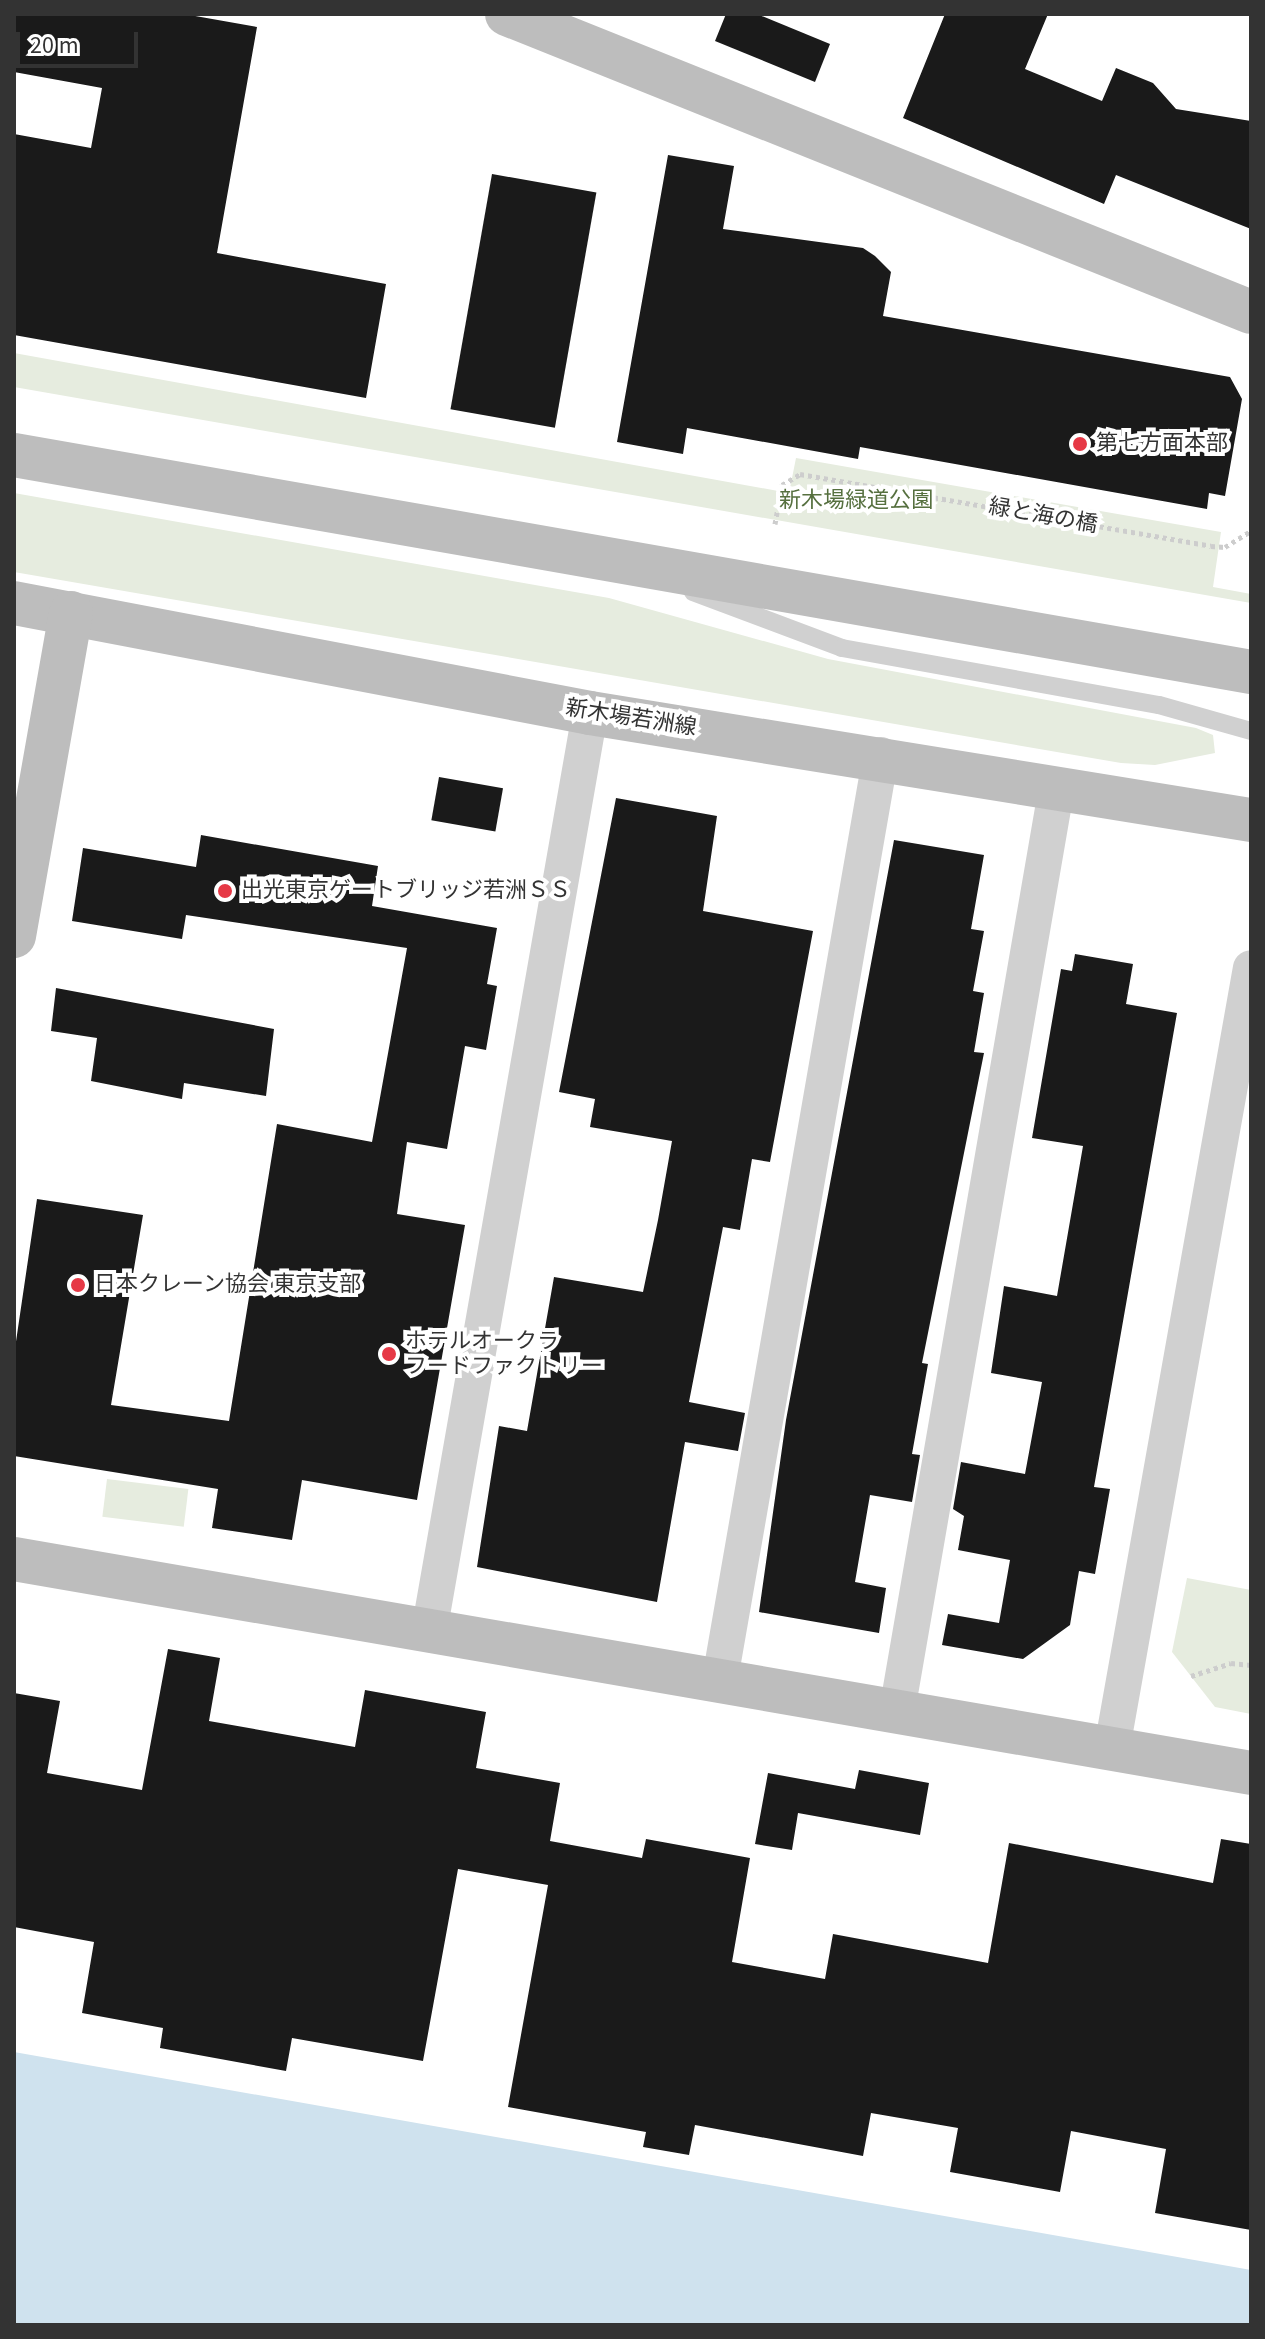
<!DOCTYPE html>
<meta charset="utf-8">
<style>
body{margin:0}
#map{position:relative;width:1265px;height:2339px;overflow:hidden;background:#fff;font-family:"Source Sans 3","Noto Sans JP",sans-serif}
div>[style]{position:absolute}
.green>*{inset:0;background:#e6ecdf;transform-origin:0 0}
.water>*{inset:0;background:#cfe2ee}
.building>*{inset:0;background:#1a1a1a;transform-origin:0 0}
.path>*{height:5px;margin-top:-2.5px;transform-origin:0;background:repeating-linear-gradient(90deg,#cdcdcd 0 4px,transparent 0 8px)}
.lane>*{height:18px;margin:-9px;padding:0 9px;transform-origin:9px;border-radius:9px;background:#d0d0d0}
.street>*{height:36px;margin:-18px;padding:0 18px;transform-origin:18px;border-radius:18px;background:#d0d0d0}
.secondary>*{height:44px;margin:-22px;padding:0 22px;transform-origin:22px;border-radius:22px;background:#bdbdbd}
.dots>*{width:22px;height:22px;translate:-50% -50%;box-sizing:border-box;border:4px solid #fff;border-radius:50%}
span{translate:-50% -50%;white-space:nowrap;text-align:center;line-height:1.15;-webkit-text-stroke:8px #fff;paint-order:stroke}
.poi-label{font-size:22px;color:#333}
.left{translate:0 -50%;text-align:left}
.park-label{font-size:22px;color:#56703f}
.street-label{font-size:22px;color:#333}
.frame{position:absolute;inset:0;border:16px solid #333;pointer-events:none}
.scale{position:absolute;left:16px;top:32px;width:122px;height:36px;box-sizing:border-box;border:4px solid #333;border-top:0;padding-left:10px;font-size:24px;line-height:28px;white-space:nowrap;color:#333;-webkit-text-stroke:6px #fff;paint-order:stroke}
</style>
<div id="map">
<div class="green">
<div style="clip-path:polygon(14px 353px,789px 493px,796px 458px,1221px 532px,1213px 587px,1251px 594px,1251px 603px,14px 387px)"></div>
<div style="clip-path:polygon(14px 493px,609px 598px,828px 659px,1196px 728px,1213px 735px,1215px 753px,1155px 765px,1121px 763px,14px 572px)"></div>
<div style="left:107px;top:1479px;width:82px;height:38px;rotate:7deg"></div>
<div style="clip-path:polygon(1187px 1578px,1251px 1590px,1251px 1714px,1215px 1707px,1172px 1652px)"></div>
</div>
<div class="water">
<div style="clip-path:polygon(14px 2052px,1251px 2270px,1251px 2325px,14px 2325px)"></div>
</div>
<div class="building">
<div style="clip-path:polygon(14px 14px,184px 14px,257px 27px,217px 253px,386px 284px,366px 398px,14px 335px,14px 134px,91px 148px,102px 88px,14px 72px)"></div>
<div style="clip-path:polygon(726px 14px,757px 14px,830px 44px,815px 82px,715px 41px)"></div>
<div style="clip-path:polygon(945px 14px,1048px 14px,1025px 69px,1102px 101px,1116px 68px,1153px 83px,1176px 109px,1251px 121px,1251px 229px,1116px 175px,1104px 204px,903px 118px)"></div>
<div style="clip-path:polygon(668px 155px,734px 166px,723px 229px,863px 248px,875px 256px,891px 272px,883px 316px,1230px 377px,1242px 399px,1225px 496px,1209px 493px,1207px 509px,860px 447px,858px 459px,687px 428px,683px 454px,617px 442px)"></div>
<div style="left:492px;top:174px;width:106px;height:239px;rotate:10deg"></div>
<div style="left:439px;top:777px;width:65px;height:44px;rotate:10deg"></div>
<div style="clip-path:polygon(616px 798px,717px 816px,703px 911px,813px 931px,770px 1162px,752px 1159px,740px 1230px,723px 1227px,689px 1402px,745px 1413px,738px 1451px,685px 1442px,657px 1602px,477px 1567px,499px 1426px,527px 1431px,554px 1277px,643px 1292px,658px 1220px,672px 1141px,590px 1127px,595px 1099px,559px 1092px)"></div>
<div style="clip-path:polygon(201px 835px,378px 866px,372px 906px,497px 928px,487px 984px,497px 986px,486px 1050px,465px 1046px,447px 1149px,407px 1142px,397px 1214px,465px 1225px,417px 1500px,302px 1480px,292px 1540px,212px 1528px,218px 1489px,14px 1456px,14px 1355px,37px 1199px,143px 1215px,111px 1405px,229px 1421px,277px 1124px,372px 1142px,407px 948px,186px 915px,182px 939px,72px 921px,83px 848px,196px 867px)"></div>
<div style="clip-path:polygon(894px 840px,984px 855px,971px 929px,984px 931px,973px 991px,984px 993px,974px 1052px,984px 1053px,922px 1363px,928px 1364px,912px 1454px,920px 1455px,912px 1502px,870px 1495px,855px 1582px,886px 1588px,879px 1633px,759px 1612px,786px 1420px)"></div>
<div style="clip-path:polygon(1075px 954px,1133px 964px,1126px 1004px,1177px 1013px,1094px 1487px,1110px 1489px,1095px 1574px,1079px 1571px,1070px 1625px,1023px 1659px,942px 1645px,948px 1614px,999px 1623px,1010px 1560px,958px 1550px,964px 1516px,953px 1509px,961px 1462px,1025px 1474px,1042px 1382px,991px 1373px,1004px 1286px,1057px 1296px,1083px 1146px,1032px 1138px,1061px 969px,1072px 971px)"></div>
<div style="clip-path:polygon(56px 988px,274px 1029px,266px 1096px,184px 1083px,182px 1099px,91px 1081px,97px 1038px,51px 1031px)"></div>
<div style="clip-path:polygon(168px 1649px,220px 1658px,209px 1721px,355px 1747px,365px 1690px,486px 1712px,476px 1768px,560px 1783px,550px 1841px,642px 1858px,646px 1839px,750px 1858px,732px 1962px,825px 1979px,833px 1934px,988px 1963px,1009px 1843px,1213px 1883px,1221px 1839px,1251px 1844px,1251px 2230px,1155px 2213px,1166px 2149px,1071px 2131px,1060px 2192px,950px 2172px,958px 2128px,871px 2113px,863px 2156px,695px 2125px,689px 2155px,643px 2147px,646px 2132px,508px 2107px,548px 1885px,458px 1869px,423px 2061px,292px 2038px,286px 2071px,160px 2048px,163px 2028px,82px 2013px,94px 1942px,14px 1927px,14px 1693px,60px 1701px,47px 1773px,142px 1790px)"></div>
<div style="clip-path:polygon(859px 1770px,929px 1783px,920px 1835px,798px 1813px,792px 1850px,755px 1844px,768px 1773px,855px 1789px)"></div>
</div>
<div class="path">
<div style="left:775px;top:524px;width:40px;rotate:-80deg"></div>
<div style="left:782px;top:485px;width:21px;rotate:-31deg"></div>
<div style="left:800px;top:474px;width:417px;rotate:9.9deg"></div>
<div style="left:1211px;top:546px;width:14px;rotate:4deg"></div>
<div style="left:1225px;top:547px;width:31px;rotate:-32deg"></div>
<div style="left:1191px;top:1676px;width:42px;rotate:-18deg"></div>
<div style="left:1231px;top:1663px;width:20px;rotate:6deg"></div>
</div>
<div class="lane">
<div style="left:693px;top:592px;width:159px;rotate:20.6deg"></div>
<div style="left:842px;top:648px;width:322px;rotate:10.2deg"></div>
<div style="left:1159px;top:705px;width:96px;rotate:15.8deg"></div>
</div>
<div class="street">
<div style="left:429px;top:1632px;width:933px;rotate:-80.06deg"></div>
<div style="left:720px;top:1679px;width:938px;rotate:-80.12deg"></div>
<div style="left:897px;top:1711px;width:939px;rotate:-80.19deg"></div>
<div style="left:1112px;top:1748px;width:792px;rotate:-79.9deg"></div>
</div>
<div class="secondary">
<div style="left:507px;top:14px;width:801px;rotate:21.83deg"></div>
<div style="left:14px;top:455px;width:1256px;rotate:9.95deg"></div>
<div style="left:14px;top:603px;width:586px;rotate:10.81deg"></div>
<div style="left:590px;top:713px;width:670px;rotate:9.2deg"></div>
<div style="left:14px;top:936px;width:328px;rotate:-80deg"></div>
<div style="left:14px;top:1559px;width:1255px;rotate:9.81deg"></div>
</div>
<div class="dots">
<div style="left:1080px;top:444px;background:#e63946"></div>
<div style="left:225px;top:891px;background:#e63946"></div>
<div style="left:78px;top:1285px;background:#e63946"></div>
<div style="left:389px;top:1354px;background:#e63946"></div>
</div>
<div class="poi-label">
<span class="left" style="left:1096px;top:444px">第七方面本部</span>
<span class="left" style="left:241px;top:891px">出光東京ゲートブリッジ若洲ＳＳ</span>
<span class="left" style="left:94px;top:1285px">日本クレーン協会 東京支部</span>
<span class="left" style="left:405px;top:1354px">ホテルオークラ<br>フードファクトリー</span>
</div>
<div class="park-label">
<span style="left:856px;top:501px">新木場緑道公園</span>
</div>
<div class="street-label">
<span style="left:1043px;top:516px;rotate:10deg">緑と海の橋</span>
<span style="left:631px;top:718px;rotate:9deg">新木場若洲線</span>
</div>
<div class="frame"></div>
<div class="scale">20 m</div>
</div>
